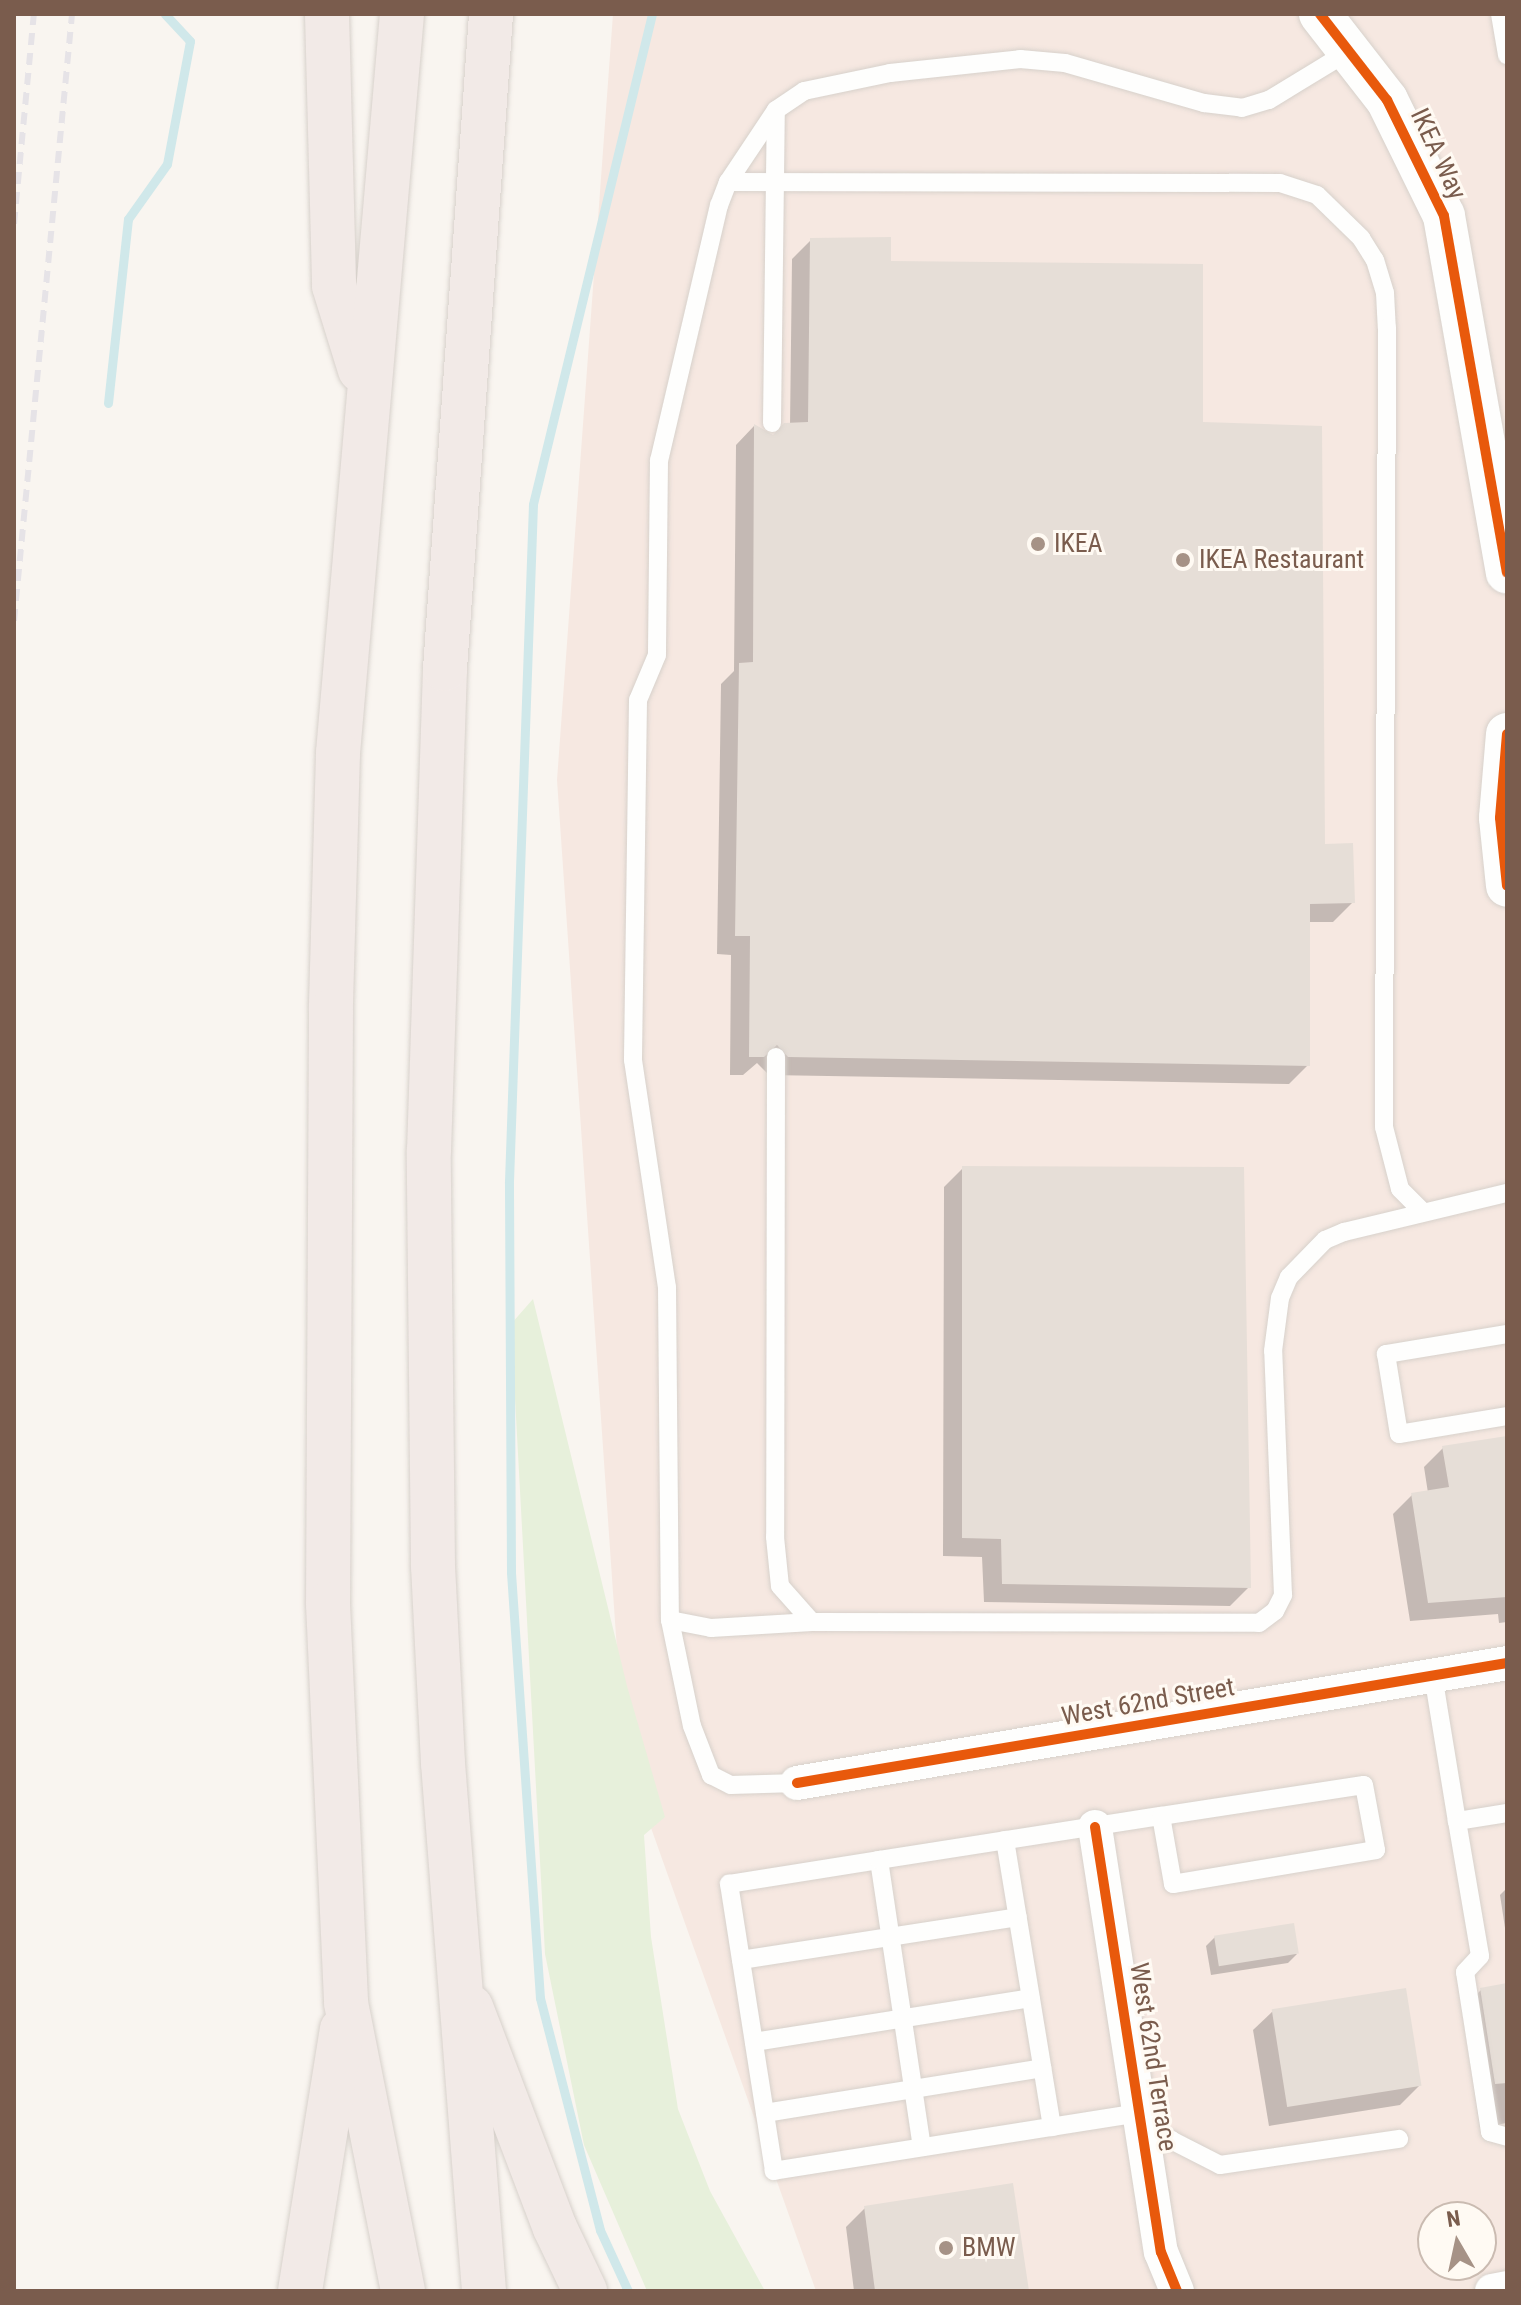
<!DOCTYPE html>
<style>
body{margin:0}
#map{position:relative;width:1521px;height:2305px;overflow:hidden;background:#f9f5f0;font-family:"Roboto Condensed",sans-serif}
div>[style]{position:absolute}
.commercial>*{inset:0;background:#f6e8e1}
.green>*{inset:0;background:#e7f0db}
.shadow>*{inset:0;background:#0003}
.stream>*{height:9px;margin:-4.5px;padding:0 4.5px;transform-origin:4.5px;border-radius:4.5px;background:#d0e8ea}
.building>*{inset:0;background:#e6ded7;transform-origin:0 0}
.roads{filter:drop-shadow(0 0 2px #d7d1cb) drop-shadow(0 0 2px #d7d1cb)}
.service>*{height:18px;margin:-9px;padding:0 9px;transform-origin:9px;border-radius:9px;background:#fefefd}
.minor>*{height:34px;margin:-17px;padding:0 17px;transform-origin:17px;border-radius:17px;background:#fefefd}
.tertiary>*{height:42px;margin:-21px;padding:0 21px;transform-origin:21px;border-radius:21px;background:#fefefd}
.motorway>*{height:44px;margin:-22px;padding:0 22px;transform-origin:22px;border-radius:22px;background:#f2eae7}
.rail>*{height:6px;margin-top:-3px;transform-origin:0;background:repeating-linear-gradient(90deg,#e6e3e7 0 12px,transparent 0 20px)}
.cycleway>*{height:10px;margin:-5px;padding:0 5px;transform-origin:5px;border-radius:5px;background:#e8590c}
.dots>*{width:22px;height:22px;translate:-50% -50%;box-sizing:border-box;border:4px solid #fffaf3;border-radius:50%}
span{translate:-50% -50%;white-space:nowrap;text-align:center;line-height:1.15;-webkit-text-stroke:6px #fffaf3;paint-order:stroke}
.street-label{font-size:26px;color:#7a5c4d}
.poi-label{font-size:26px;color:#7a5c4d}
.left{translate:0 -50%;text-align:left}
.frame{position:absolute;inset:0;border:16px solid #7a5c4d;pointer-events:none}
.north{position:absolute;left:1417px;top:2201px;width:80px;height:80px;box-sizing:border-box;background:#fffaf3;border:2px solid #cabbb1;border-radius:50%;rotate:351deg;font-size:22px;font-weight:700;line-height:32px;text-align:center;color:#7a5c4d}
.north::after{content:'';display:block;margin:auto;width:28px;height:36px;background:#a69286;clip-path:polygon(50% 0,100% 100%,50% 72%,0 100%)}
</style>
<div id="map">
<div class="commercial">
<div style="clip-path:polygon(evenodd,613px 14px,1507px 14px,1507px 2291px,816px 2291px,624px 1752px,557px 780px,613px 14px,1433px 2217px,1481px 2217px,1481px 2265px,1433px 2265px,1433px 2217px)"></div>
</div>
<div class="green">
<div style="clip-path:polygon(533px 1299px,627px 1686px,665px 1817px,644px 1835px,651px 1937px,678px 2109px,710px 2191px,765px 2291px,647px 2291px,584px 2145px,545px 1954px,511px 1324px)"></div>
</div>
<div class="shadow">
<div style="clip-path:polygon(811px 240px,889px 263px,1201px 424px,1323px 846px,1353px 902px,1333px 922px,1308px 922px,1308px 1065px,1289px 1084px,769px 1075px,757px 1063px,743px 1075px,730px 1075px,731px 955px,717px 954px,721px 684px,734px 671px,736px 445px,754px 426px,773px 437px,790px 425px,792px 259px)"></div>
<div style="clip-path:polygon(963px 1168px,1249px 1587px,1230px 1606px,984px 1602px,982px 1557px,943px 1556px,944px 1187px)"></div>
<div style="clip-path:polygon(1507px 1438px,1507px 1622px,1499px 1623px,1498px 1614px,1410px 1621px,1393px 1514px,1412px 1495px,1428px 1493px,1424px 1467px,1443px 1448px)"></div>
<div style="clip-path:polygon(1507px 1888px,1507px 1941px,1500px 1895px)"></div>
<div style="clip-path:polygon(1215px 1937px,1297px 1954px,1288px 1963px,1211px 1975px,1206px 1946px)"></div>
<div style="clip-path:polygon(1507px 1985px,1507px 2123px,1480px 2128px,1462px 2009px,1481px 1990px)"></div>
<div style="clip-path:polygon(1273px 2011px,1419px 2086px,1400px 2105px,1269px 2126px,1253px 2030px)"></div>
<div style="clip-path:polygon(865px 2208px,1027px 2291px,854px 2291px,846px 2227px)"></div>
</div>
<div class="stream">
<div style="left:108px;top:403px;width:185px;rotate:-83.8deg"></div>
<div style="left:128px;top:219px;width:67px;rotate:-54.7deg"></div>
<div style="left:167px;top:164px;width:125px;rotate:-79.4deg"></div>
<div style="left:190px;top:41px;width:37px;rotate:-133deg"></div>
<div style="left:628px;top:2291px;width:67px;rotate:-114.7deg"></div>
<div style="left:600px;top:2230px;width:240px;rotate:-104.5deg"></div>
<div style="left:540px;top:1998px;width:427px;rotate:-93.9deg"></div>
<div style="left:511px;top:1572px;width:391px;rotate:-90.3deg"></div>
<div style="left:509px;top:1181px;width:677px;rotate:-87.97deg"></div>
<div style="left:533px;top:504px;width:504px;rotate:-76.35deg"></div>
</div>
<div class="building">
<div style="clip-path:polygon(891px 237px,891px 261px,1203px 264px,1203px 422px,1322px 426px,1325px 844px,1353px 843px,1355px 903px,1310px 904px,1310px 1066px,788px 1057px,777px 1045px,764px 1057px,749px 1057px,750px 936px,735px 936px,739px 663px,753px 662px,754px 424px,773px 435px,784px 423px,808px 422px,810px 238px)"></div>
<div style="clip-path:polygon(962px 1166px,1244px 1167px,1251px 1588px,1002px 1584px,1001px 1539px,962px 1538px)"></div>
<div style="clip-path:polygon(1507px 1436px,1507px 1597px,1428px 1603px,1411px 1493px,1449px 1487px,1442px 1446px)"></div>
<div style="left:1294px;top:1923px;width:31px;height:81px;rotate:81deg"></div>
<div style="clip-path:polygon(1507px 1983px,1507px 2083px,1495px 2084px,1480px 1988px)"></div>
<div style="left:1406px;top:1988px;width:99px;height:136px;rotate:81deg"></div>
<div style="clip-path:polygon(1013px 2183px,1029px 2291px,875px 2291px,864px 2206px)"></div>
</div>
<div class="roads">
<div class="service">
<div style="left:1500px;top:14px;width:42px;rotate:80.3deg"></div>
<div style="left:776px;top:110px;width:87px;rotate:123.7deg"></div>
<div style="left:728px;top:182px;width:25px;rotate:111deg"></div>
<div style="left:719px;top:205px;width:262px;rotate:103.2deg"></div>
<div style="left:659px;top:460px;width:195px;rotate:90.6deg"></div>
<div style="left:657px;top:655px;width:49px;rotate:112.9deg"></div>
<div style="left:638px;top:700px;width:360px;rotate:90.8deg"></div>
<div style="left:633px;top:1060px;width:230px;rotate:81.5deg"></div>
<div style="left:667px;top:1287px;width:333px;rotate:89.5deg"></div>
<div style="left:670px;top:1620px;width:108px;rotate:78.3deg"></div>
<div style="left:692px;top:1726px;width:53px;rotate:68.8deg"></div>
<div style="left:711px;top:1775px;width:22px;rotate:27deg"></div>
<div style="left:731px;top:1785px;width:66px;rotate:-1.7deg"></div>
<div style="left:728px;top:182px;width:552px;rotate:0.1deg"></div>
<div style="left:1280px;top:183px;width:39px;rotate:18deg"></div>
<div style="left:1317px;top:195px;width:62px;rotate:44.3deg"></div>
<div style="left:1361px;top:238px;width:26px;rotate:58deg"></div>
<div style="left:1375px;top:260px;width:34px;rotate:73deg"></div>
<div style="left:1385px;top:293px;width:35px;rotate:87deg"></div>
<div style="left:1387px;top:328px;width:799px;rotate:90.22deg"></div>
<div style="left:1384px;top:1127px;width:64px;rotate:75.5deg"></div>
<div style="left:1400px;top:1189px;width:33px;rotate:45deg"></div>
<div style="left:772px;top:423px;width:313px;rotate:-89.3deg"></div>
<div style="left:776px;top:110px;width:34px;rotate:-34deg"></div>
<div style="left:804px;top:91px;width:88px;rotate:-11.8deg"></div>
<div style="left:890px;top:73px;width:131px;rotate:-6.1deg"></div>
<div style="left:1020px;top:59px;width:45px;rotate:5.1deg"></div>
<div style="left:1065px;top:63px;width:145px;rotate:16.1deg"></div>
<div style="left:1204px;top:103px;width:38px;rotate:7deg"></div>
<div style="left:1242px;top:108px;width:28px;rotate:-17deg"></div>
<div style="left:1269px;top:100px;width:96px;rotate:-31.4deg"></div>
<div style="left:776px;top:1057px;width:480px;rotate:90.1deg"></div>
<div style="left:775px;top:1537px;width:49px;rotate:84.2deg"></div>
<div style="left:780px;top:1586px;width:48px;rotate:48.4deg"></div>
<div style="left:1507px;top:1334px;width:123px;rotate:170.6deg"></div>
<div style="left:1386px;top:1354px;width:81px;rotate:80.8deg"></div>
<div style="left:1399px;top:1434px;width:109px;rotate:-9.5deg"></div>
<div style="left:670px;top:1620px;width:42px;rotate:11deg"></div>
<div style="left:711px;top:1628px;width:101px;rotate:-3.4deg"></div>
<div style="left:812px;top:1622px;width:447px;rotate:0.1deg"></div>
<div style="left:1259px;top:1623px;width:20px;rotate:-37deg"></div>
<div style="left:1275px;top:1611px;width:18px;rotate:-63deg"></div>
<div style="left:1283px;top:1595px;width:244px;rotate:-92.3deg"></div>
<div style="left:1273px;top:1351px;width:53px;rotate:-82.5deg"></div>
<div style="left:1280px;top:1298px;width:23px;rotate:-67deg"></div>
<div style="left:1289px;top:1277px;width:52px;rotate:-45.8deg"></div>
<div style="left:1325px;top:1240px;width:21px;rotate:-23deg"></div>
<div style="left:1344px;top:1232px;width:168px;rotate:-13.5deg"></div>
<div style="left:1433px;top:1675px;width:148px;rotate:80.7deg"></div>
<div style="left:1507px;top:1813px;width:51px;rotate:170.9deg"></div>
<div style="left:1457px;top:1821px;width:137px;rotate:80.3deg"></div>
<div style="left:1480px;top:1956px;width:22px;rotate:133deg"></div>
<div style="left:1465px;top:1972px;width:162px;rotate:81.1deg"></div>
<div style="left:1490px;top:2132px;width:18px;rotate:16deg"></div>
<div style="left:1005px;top:1840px;width:291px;rotate:80.7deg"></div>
<div style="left:879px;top:1860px;width:290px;rotate:81.5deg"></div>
<div style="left:741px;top:1960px;width:280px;rotate:-8.8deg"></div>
<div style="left:754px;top:2042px;width:280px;rotate:-9deg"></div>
<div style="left:765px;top:2113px;width:281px;rotate:-9.2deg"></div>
<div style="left:1139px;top:2113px;width:370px;rotate:171deg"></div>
<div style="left:774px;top:2171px;width:291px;rotate:-98.9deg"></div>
<div style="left:729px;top:1884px;width:152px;rotate:-9.1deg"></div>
<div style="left:879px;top:1860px;width:285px;rotate:-8.9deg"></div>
<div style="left:1161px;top:1816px;width:205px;rotate:-8.7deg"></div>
<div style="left:1364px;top:1785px;width:66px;rotate:79.5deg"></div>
<div style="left:1376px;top:1850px;width:206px;rotate:170.5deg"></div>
<div style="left:1173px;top:1884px;width:69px;rotate:-100deg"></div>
<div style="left:1144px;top:2146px;width:28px;rotate:-13deg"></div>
<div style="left:1171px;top:2140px;width:55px;rotate:27deg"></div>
<div style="left:1220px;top:2165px;width:181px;rotate:-8.3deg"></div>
</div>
<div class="minor">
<div style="left:797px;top:1783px;width:720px;rotate:-9.59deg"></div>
<div style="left:1095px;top:1827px;width:430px;rotate:81.2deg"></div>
<div style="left:1161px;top:2252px;width:42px;rotate:67.7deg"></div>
<div style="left:1492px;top:2291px;width:15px;rotate:-11deg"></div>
</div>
<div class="tertiary">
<div style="left:1320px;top:14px;width:109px;rotate:52.1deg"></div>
<div style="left:1387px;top:100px;width:129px;rotate:63.8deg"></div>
<div style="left:1444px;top:216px;width:362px;rotate:80deg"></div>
<div style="left:1507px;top:734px;width:84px;rotate:94.8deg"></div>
<div style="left:1500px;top:818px;width:68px;rotate:84.1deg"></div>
</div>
<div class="motorway">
<div style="left:327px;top:14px;width:272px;rotate:88.5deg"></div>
<div style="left:334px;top:286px;width:88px;rotate:72.8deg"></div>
<div style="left:402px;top:14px;width:742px;rotate:94.95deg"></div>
<div style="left:338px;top:753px;width:258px;rotate:91.6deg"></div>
<div style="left:331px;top:1011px;width:593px;rotate:90.29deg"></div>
<div style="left:328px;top:1604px;width:399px;rotate:87.4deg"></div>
<div style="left:346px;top:2003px;width:294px;rotate:78.8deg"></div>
<div style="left:471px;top:2007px;width:236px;rotate:69.2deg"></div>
<div style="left:555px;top:2228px;width:70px;rotate:64.5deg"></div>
<div style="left:300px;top:2291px;width:265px;rotate:-80.9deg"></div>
<div style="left:484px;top:2291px;width:530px;rotate:-94.44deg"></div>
<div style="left:443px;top:1763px;width:197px;rotate:-92.9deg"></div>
<div style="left:433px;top:1566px;width:415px;rotate:-90.6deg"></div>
<div style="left:429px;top:1151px;width:482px;rotate:-88.1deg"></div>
<div style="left:445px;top:669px;width:657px;rotate:-85.98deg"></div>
</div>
</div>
<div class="rail">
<div style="left:14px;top:224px;width:211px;rotate:-84.6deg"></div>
<div style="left:14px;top:621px;width:610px;rotate:-84.54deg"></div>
</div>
<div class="cycleway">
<div style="left:1320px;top:14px;width:109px;rotate:52.1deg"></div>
<div style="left:1387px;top:100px;width:129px;rotate:63.8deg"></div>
<div style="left:1444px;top:216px;width:362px;rotate:80deg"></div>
<div style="left:1507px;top:734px;width:84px;rotate:94.8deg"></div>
<div style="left:1500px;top:818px;width:68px;rotate:84.1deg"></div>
<div style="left:797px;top:1783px;width:720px;rotate:-9.59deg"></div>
<div style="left:1095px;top:1827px;width:430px;rotate:81.2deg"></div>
<div style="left:1161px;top:2252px;width:42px;rotate:67.7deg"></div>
</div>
<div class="dots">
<div style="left:1038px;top:544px;background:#a69286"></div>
<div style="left:1183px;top:560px;background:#a69286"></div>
<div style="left:946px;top:2248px;background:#a69286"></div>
</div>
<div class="street-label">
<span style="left:1438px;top:154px;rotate:65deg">IKEA Way</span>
<span style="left:1148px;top:1702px;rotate:-10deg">West 62nd Street</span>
<span style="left:1153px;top:2057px;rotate:81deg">West 62nd Terrace</span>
</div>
<div class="poi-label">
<span class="left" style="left:1054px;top:544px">IKEA</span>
<span class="left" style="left:1199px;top:560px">IKEA Restaurant</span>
<span class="left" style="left:962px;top:2248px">BMW</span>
</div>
<div class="frame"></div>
<div class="north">N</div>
</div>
